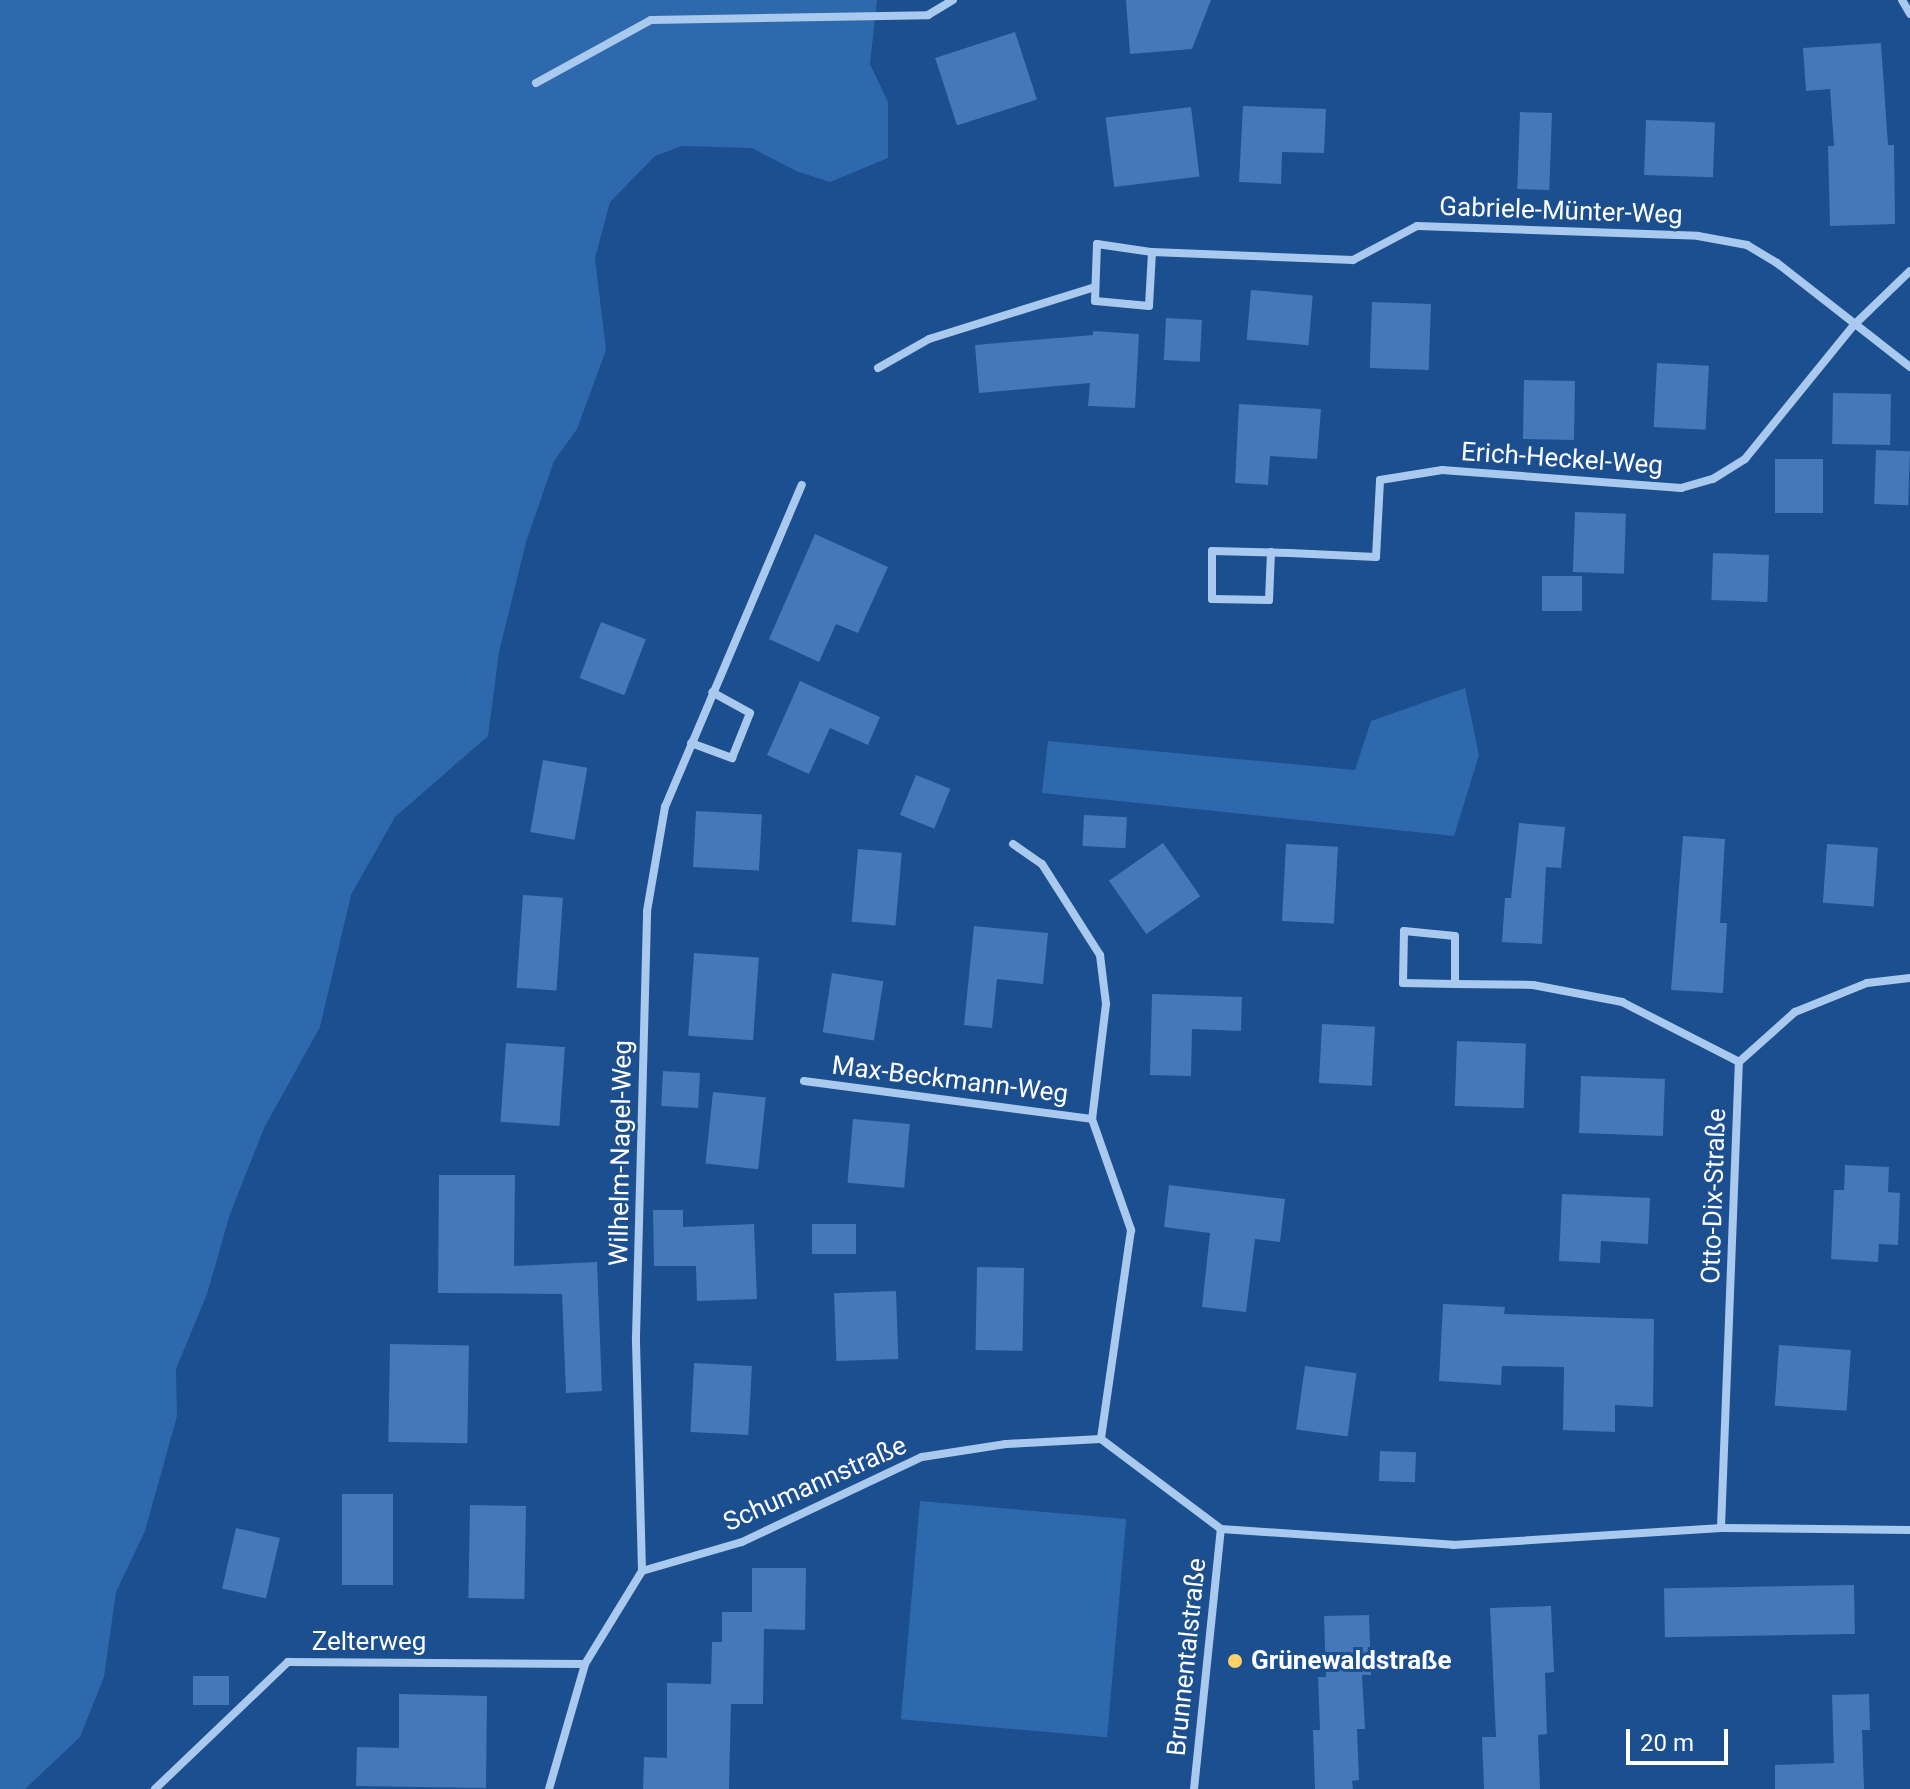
<!DOCTYPE html>
<meta charset="utf-8">
<style>
body{margin:0}
#map{position:relative;width:1910px;height:1789px;overflow:hidden;background:#1b4f8f;font-family:Roboto,sans-serif}
div>[style]{position:absolute}
.green>*{inset:0;background:#2e69ad;transform-origin:0 0}
.building>*{inset:0;background:#4478b7;transform-origin:0 0}
.street>*{height:8px;margin:-4px;padding:0 4px;transform-origin:4px;border-radius:4px;background:#a9c9ee}
.dots>*{width:22px;height:22px;translate:-50% -50%;box-sizing:border-box;border:4px solid #1b4f8f;border-radius:50%}
span{translate:-50% -50%;white-space:nowrap;text-align:center;line-height:1.15;-webkit-text-stroke:6px #1b4f8f;paint-order:stroke}
.street-label{font-size:26px;color:#fff}
.poi-label{font-size:26px;color:#fff;font-weight:700}
.left{translate:0 -50%;text-align:left}
.scale{position:absolute;left:1626px;top:1729px;width:102px;height:36px;box-sizing:border-box;border:4px solid #fff;border-top:0;padding-left:10px;font-size:24px;line-height:28px;white-space:nowrap;color:#fff;-webkit-text-stroke:6px #1b4f8f;paint-order:stroke}
</style>
<div id="map">
<div class="green">
<div style="clip-path:polygon(0 0,877px 0,870px 64px,888px 102px,888px 158px,830px 182px,796px 171px,752px 148px,682px 146px,655px 156px,610px 202px,595px 258px,606px 350px,577px 429px,554px 461px,526px 542px,499px 652px,488px 736px,395px 817px,351px 895px,320px 1027px,264px 1128px,230px 1214px,207px 1294px,176px 1369px,177px 1416px,145px 1531px,116px 1592px,104px 1677px,80px 1737px,25px 1789px,0 1789px)"></div>
<div style="clip-path:polygon(1465px 688px,1479px 755px,1454px 836px,1042px 793px,1048px 741px,1355px 770px,1371px 721px)"></div>
<div style="left:920px;top:1501px;width:207px;height:219px;rotate:5deg"></div>
</div>
<div class="building">
<div style="clip-path:polygon(1126px 0,1211px 0,1192px 49px,1130px 54px)"></div>
<div style="left:1015px;top:32px;width:71px;height:84px;rotate:72deg"></div>
<div style="clip-path:polygon(1881px 43px,1888px 145px,1894px 145px,1895px 224px,1830px 226px,1828px 146px,1834px 146px,1830px 89px,1806px 91px,1803px 48px)"></div>
<div style="clip-path:polygon(1243px 106px,1326px 109px,1324px 153px,1282px 152px,1281px 184px,1239px 182px)"></div>
<div style="left:1191px;top:107px;width:70px;height:86px;rotate:83deg"></div>
<div style="left:1520px;top:112px;width:32px;height:77px;rotate:2deg"></div>
<div style="left:1646px;top:120px;width:69px;height:55px;rotate:2deg"></div>
<div style="left:1251px;top:290px;width:62px;height:50px;rotate:5deg"></div>
<div style="left:1372px;top:302px;width:59px;height:66px;rotate:2deg"></div>
<div style="left:1166px;top:318px;width:36px;height:42px;rotate:3deg"></div>
<div style="clip-path:polygon(1093px 331px,1139px 334px,1135px 408px,1088px 406px,1090px 383px,979px 393px,975px 345px,1093px 335px)"></div>
<div style="left:1657px;top:363px;width:52px;height:64px;rotate:3deg"></div>
<div style="left:1524px;top:380px;width:51px;height:59px;rotate:1deg"></div>
<div style="left:1833px;top:393px;width:58px;height:51px;rotate:1deg"></div>
<div style="clip-path:polygon(1239px 404px,1321px 409px,1317px 459px,1270px 456px,1268px 485px,1235px 483px)"></div>
<div style="left:1876px;top:450px;width:34px;height:54px;rotate:2deg"></div>
<div style="left:1775px;top:459px;width:48px;height:54px"></div>
<div style="left:1575px;top:512px;width:51px;height:60px;rotate:2deg"></div>
<div style="clip-path:polygon(815px 534px,888px 567px,858px 633px,836px 624px,819px 662px,769px 639px)"></div>
<div style="left:1713px;top:553px;width:56px;height:47px;rotate:2deg"></div>
<div style="left:1542px;top:576px;width:40px;height:35px"></div>
<div style="left:601px;top:622px;width:48px;height:60px;rotate:21deg"></div>
<div style="clip-path:polygon(800px 681px,880px 717px,868px 745px,830px 728px,809px 774px,767px 755px)"></div>
<div style="left:543px;top:760px;width:45px;height:73px;rotate:10deg"></div>
<div style="left:916px;top:775px;width:37px;height:43px;rotate:22deg"></div>
<div style="left:696px;top:811px;width:66px;height:56px;rotate:3deg"></div>
<div style="left:1084px;top:815px;width:43px;height:31px;rotate:3deg"></div>
<div style="clip-path:polygon(1519px 823px,1565px 827px,1561px 868px,1546px 867px,1542px 944px,1502px 942px,1505px 898px,1511px 898px)"></div>
<div style="clip-path:polygon(1683px 836px,1725px 839px,1720px 923px,1727px 923px,1723px 993px,1671px 990px)"></div>
<div style="left:1163px;top:843px;width:65px;height:66px;rotate:55deg"></div>
<div style="left:1286px;top:844px;width:52px;height:77px;rotate:3deg"></div>
<div style="left:1827px;top:844px;width:51px;height:59px;rotate:4deg"></div>
<div style="left:858px;top:849px;width:44px;height:73px;rotate:5deg"></div>
<div style="left:523px;top:895px;width:40px;height:93px;rotate:4deg"></div>
<div style="clip-path:polygon(974px 926px,1048px 933px,1043px 984px,997px 979px,992px 1028px,964px 1025px)"></div>
<div style="left:694px;top:953px;width:65px;height:83px;rotate:4deg"></div>
<div style="left:832px;top:973px;width:52px;height:60px;rotate:9deg"></div>
<div style="clip-path:polygon(1152px 994px,1242px 997px,1241px 1031px,1192px 1029px,1191px 1076px,1150px 1075px)"></div>
<div style="left:1322px;top:1024px;width:53px;height:59px;rotate:3deg"></div>
<div style="left:1457px;top:1041px;width:69px;height:65px;rotate:2deg"></div>
<div style="left:506px;top:1043px;width:59px;height:79px;rotate:4deg"></div>
<div style="left:663px;top:1071px;width:37px;height:35px;rotate:3deg"></div>
<div style="left:1581px;top:1076px;width:84px;height:57px;rotate:2deg"></div>
<div style="left:713px;top:1092px;width:53px;height:72px;rotate:6deg"></div>
<div style="left:853px;top:1119px;width:57px;height:64px;rotate:5deg"></div>
<div style="clip-path:polygon(1845px 1165px,1889px 1167px,1888px 1192px,1900px 1193px,1898px 1245px,1879px 1244px,1878px 1262px,1831px 1259px,1834px 1190px,1844px 1190px)"></div>
<div style="clip-path:polygon(439px 1175px,515px 1175px,514px 1266px,597px 1262px,602px 1391px,566px 1393px,562px 1294px,438px 1293px)"></div>
<div style="clip-path:polygon(1169px 1185px,1285px 1199px,1280px 1242px,1255px 1239px,1246px 1312px,1202px 1307px,1210px 1233px,1164px 1227px)"></div>
<div style="clip-path:polygon(1562px 1194px,1650px 1198px,1648px 1244px,1601px 1241px,1600px 1263px,1559px 1261px)"></div>
<div style="clip-path:polygon(653px 1210px,683px 1210px,683px 1227px,754px 1224px,757px 1299px,697px 1301px,696px 1266px,654px 1266px)"></div>
<div style="left:812px;top:1224px;width:44px;height:30px"></div>
<div style="left:977px;top:1267px;width:47px;height:83px;rotate:1deg"></div>
<div style="left:896px;top:1291px;width:68px;height:62px;rotate:88deg"></div>
<div style="clip-path:polygon(1443px 1304px,1505px 1307px,1504px 1314px,1654px 1319px,1653px 1407px,1615px 1405px,1615px 1432px,1563px 1430px,1564px 1367px,1502px 1366px,1501px 1385px,1439px 1381px)"></div>
<div style="left:390px;top:1344px;width:79px;height:98px;rotate:1deg"></div>
<div style="left:1779px;top:1345px;width:72px;height:61px;rotate:4deg"></div>
<div style="left:694px;top:1363px;width:58px;height:69px;rotate:3deg"></div>
<div style="left:1305px;top:1366px;width:52px;height:64px;rotate:8deg"></div>
<div style="left:1380px;top:1451px;width:36px;height:30px;rotate:2deg"></div>
<div style="left:342px;top:1494px;width:51px;height:91px"></div>
<div style="left:470px;top:1505px;width:56px;height:93px;rotate:1deg"></div>
<div style="left:236px;top:1528px;width:45px;height:62px;rotate:13deg"></div>
<div style="clip-path:polygon(752px 1568px,806px 1568px,805px 1630px,764px 1629px,763px 1704px,731px 1704px,729px 1789px,643px 1789px,644px 1757px,667px 1758px,667px 1683px,711px 1684px,712px 1642px,722px 1642px,722px 1612px,752px 1612px)"></div>
<div style="left:1854px;top:1585px;width:49px;height:190px;rotate:89deg"></div>
<div style="clip-path:polygon(1551px 1606px,1554px 1672px,1545px 1673px,1547px 1734px,1538px 1735px,1540px 1789px,1484px 1789px,1482px 1737px,1496px 1737px,1490px 1608px)"></div>
<div style="clip-path:polygon(1369px 1615px,1371px 1675px,1362px 1675px,1365px 1729px,1357px 1729px,1359px 1780px,1352px 1781px,1353px 1789px,1315px 1789px,1313px 1730px,1320px 1730px,1318px 1677px,1326px 1677px,1324px 1616px)"></div>
<div style="left:193px;top:1676px;width:36px;height:29px"></div>
<div style="clip-path:polygon(399px 1694px,487px 1696px,486px 1788px,356px 1786px,357px 1747px,399px 1748px)"></div>
<div style="clip-path:polygon(1869px 1694px,1870px 1730px,1862px 1730px,1864px 1789px,1775px 1789px,1775px 1765px,1834px 1763px,1832px 1695px)"></div>
</div>
<div class="street">
<div style="left:1902px;top:0;width:16px;rotate:60deg"></div>
<div style="left:536px;top:83px;width:131px;rotate:-28.7deg"></div>
<div style="left:651px;top:20px;width:277px;rotate:-1deg"></div>
<div style="left:928px;top:15px;width:29px;rotate:-31deg"></div>
<div style="left:1152px;top:252px;width:54px;rotate:93.2deg"></div>
<div style="left:1149px;top:306px;width:54px;rotate:-174.7deg"></div>
<div style="left:1095px;top:301px;width:57px;rotate:-88deg"></div>
<div style="left:1097px;top:244px;width:56px;rotate:8.3deg"></div>
<div style="left:1152px;top:252px;width:201px;rotate:2.3deg"></div>
<div style="left:1353px;top:260px;width:72px;rotate:-28deg"></div>
<div style="left:1417px;top:226px;width:281px;rotate:2deg"></div>
<div style="left:1698px;top:236px;width:50px;rotate:10.4deg"></div>
<div style="left:1747px;top:245px;width:35px;rotate:31deg"></div>
<div style="left:1777px;top:263px;width:169px;rotate:38deg"></div>
<div style="left:878px;top:368px;width:59px;rotate:-29.6deg"></div>
<div style="left:929px;top:339px;width:174px;rotate:-17.4deg"></div>
<div style="left:1271px;top:552px;width:48px;rotate:92.4deg"></div>
<div style="left:1269px;top:600px;width:57px;rotate:-179deg"></div>
<div style="left:1212px;top:599px;width:48px;rotate:-90deg"></div>
<div style="left:1212px;top:551px;width:78px;rotate:1.5deg"></div>
<div style="left:1290px;top:553px;width:86px;rotate:2.7deg"></div>
<div style="left:1376px;top:557px;width:77px;rotate:-87deg"></div>
<div style="left:1380px;top:480px;width:63px;rotate:-9.2deg"></div>
<div style="left:1442px;top:470px;width:240px;rotate:4.3deg"></div>
<div style="left:1681px;top:488px;width:33px;rotate:-16deg"></div>
<div style="left:1713px;top:479px;width:38px;rotate:-32deg"></div>
<div style="left:1745px;top:459px;width:171px;rotate:-50.9deg"></div>
<div style="left:1853px;top:326px;width:79px;rotate:-44deg"></div>
<div style="left:691px;top:743px;width:44px;rotate:20.1deg"></div>
<div style="left:732px;top:758px;width:48px;rotate:-68.2deg"></div>
<div style="left:750px;top:713px;width:43px;rotate:-151.1deg"></div>
<div style="left:1013px;top:844px;width:35px;rotate:35deg"></div>
<div style="left:1042px;top:864px;width:108px;rotate:57.5deg"></div>
<div style="left:1100px;top:955px;width:49px;rotate:83deg"></div>
<div style="left:1106px;top:1004px;width:116px;rotate:96.9deg"></div>
<div style="left:1092px;top:1119px;width:118px;rotate:70.6deg"></div>
<div style="left:1131px;top:1230px;width:211px;rotate:98.2deg"></div>
<div style="left:1455px;top:984px;width:52px;rotate:-178.9deg"></div>
<div style="left:1403px;top:983px;width:52px;rotate:-88.9deg"></div>
<div style="left:1404px;top:931px;width:51px;rotate:5.6deg"></div>
<div style="left:1455px;top:936px;width:48px;rotate:90deg"></div>
<div style="left:1455px;top:984px;width:78px;rotate:0.7deg"></div>
<div style="left:1533px;top:985px;width:91px;rotate:10.8deg"></div>
<div style="left:1622px;top:1002px;width:131px;rotate:27.1deg"></div>
<div style="left:804px;top:1081px;width:290px;rotate:7.5deg"></div>
<div style="left:1101px;top:1439px;width:150px;rotate:36.9deg"></div>
<div style="left:1221px;top:1529px;width:233px;rotate:3.9deg"></div>
<div style="left:1453px;top:1545px;width:269px;rotate:-3.6deg"></div>
<div style="left:1721px;top:1528px;width:189px;rotate:0.6deg"></div>
<div style="left:1721px;top:1528px;width:466px;rotate:-87.8deg"></div>
<div style="left:1739px;top:1062px;width:75px;rotate:-41.8deg"></div>
<div style="left:1795px;top:1012px;width:78px;rotate:-21.9deg"></div>
<div style="left:1867px;top:983px;width:43px;rotate:-6.6deg"></div>
<div style="left:642px;top:1571px;width:234px;rotate:-91.5deg"></div>
<div style="left:636px;top:1337px;width:426px;rotate:-88.5deg"></div>
<div style="left:647px;top:911px;width:106px;rotate:-80.2deg"></div>
<div style="left:665px;top:807px;width:350px;rotate:-67deg"></div>
<div style="left:155px;top:1789px;width:184px;rotate:-43.7deg"></div>
<div style="left:288px;top:1662px;width:297px;rotate:0.4deg"></div>
<div style="left:549px;top:1789px;width:130px;rotate:-73.9deg"></div>
<div style="left:585px;top:1664px;width:109px;rotate:-58.5deg"></div>
<div style="left:642px;top:1571px;width:104px;rotate:-16.2deg"></div>
<div style="left:742px;top:1542px;width:199px;rotate:-25.3deg"></div>
<div style="left:922px;top:1457px;width:85px;rotate:-8.8deg"></div>
<div style="left:1006px;top:1444px;width:95px;rotate:-3deg"></div>
<div style="left:1194px;top:1789px;width:261px;rotate:-84.1deg"></div>
</div>
<div class="dots">
<div style="left:1235px;top:1661px;background:#ffd166"></div>
</div>
<div class="street-label">
<span style="left:1561px;top:211px;rotate:2deg">Gabriele-Münter-Weg</span>
<span style="left:1562px;top:459px;rotate:4deg">Erich-Heckel-Weg</span>
<span style="left:950px;top:1080px;rotate:7deg">Max-Beckmann-Weg</span>
<span style="left:621px;top:1153px;rotate:-89deg">Wilhelm-Nagel-Weg</span>
<span style="left:1714px;top:1196px;rotate:-88deg">Otto-Dix-Straße</span>
<span style="left:815px;top:1484px;rotate:-24deg">Schumannstraße</span>
<span style="left:369px;top:1642px">Zelterweg</span>
<span style="left:1187px;top:1657px;rotate:-84deg">Brunnentalstraße</span>
</div>
<div class="poi-label">
<span class="left" style="left:1251px;top:1661px">Grünewaldstraße</span>
</div>
<div class="scale">20 m</div>
</div>
